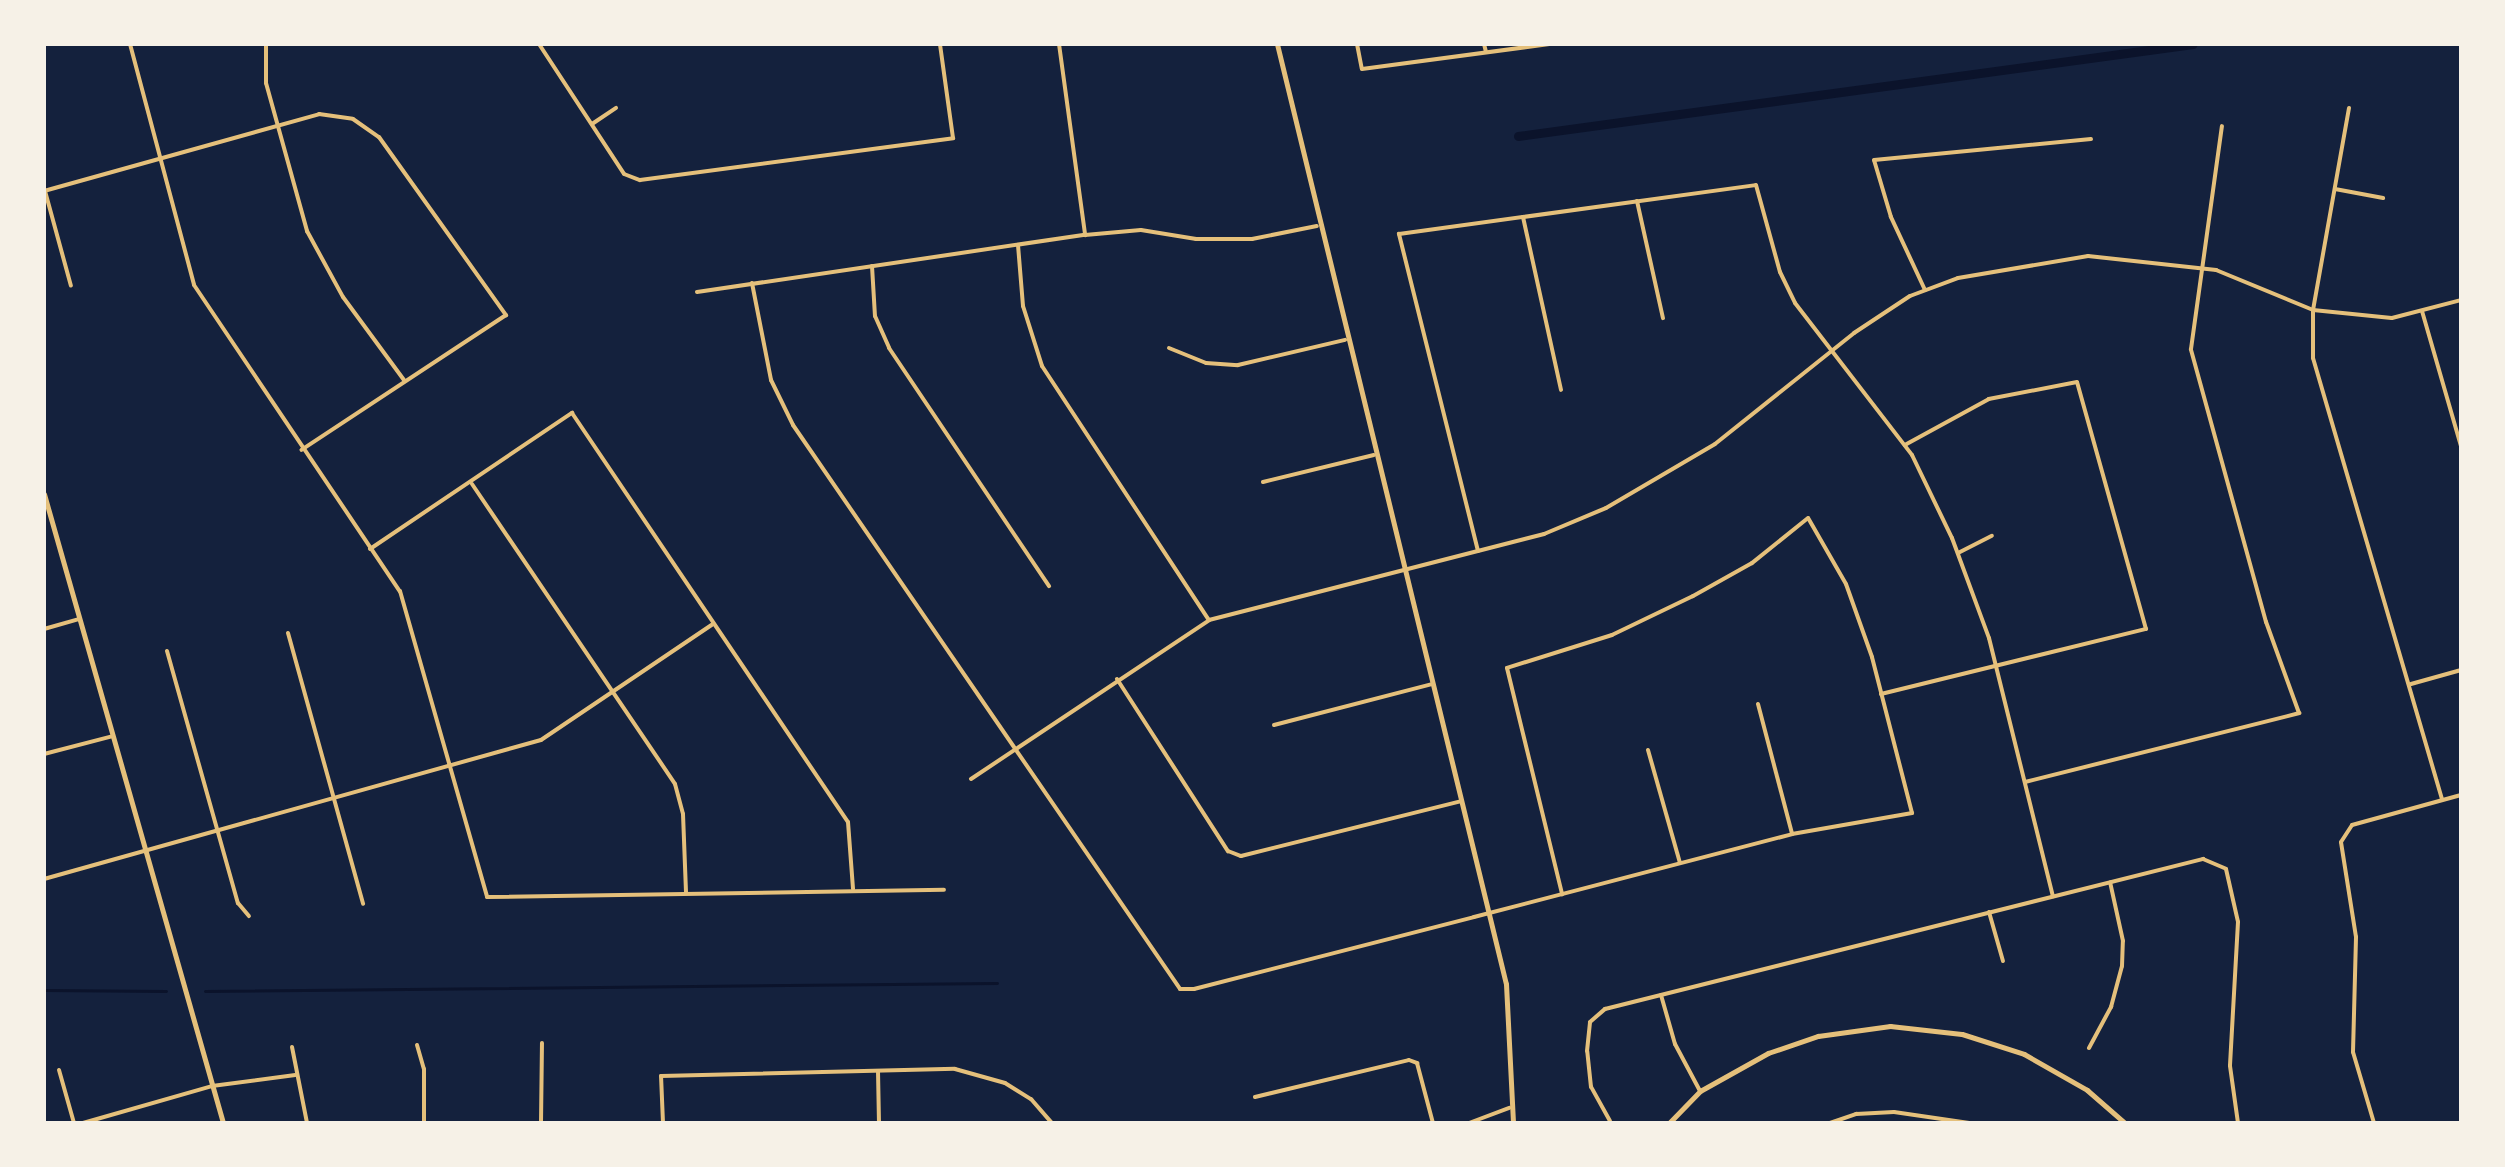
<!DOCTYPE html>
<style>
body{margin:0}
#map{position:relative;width:2505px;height:1167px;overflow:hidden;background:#14213d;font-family:Quicksand,sans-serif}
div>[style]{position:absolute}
.stream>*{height:3px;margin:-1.5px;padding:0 1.5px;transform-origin:1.5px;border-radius:1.5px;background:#0b132b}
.canal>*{height:9px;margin:-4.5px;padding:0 4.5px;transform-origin:4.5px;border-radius:4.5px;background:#0b132b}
.minor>*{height:4px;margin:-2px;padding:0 2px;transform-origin:2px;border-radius:2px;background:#e5c07b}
.tertiary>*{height:5px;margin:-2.5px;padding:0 2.5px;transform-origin:2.5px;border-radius:2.5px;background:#e5c07b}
span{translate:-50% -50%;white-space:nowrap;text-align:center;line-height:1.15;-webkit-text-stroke:7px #f6f1e7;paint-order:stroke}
.frame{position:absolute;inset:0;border:46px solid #f6f1e7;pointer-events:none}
</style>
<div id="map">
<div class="stream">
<div style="left:44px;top:990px;width:122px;rotate:0.5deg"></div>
<div style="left:205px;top:991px;width:792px;rotate:-0.58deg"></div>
</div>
<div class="canal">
<div style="left:1518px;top:136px;width:681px;rotate:-7.76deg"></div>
</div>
<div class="minor">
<div style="left:130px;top:44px;width:249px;rotate:75.1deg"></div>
<div style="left:194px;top:285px;width:369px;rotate:56.1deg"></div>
<div style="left:400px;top:591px;width:318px;rotate:74.1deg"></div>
<div style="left:487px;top:897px;width:457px;rotate:-0.9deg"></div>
<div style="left:266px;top:44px;width:39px;rotate:90deg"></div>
<div style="left:266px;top:83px;width:154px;rotate:74.5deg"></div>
<div style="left:307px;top:231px;width:75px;rotate:61.4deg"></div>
<div style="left:343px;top:297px;width:103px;rotate:53.7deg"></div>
<div style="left:539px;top:44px;width:155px;rotate:56.8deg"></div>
<div style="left:624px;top:174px;width:17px;rotate:21deg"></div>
<div style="left:640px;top:180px;width:316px;rotate:-7.6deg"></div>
<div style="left:953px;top:138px;width:95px;rotate:-97.9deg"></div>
<div style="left:1059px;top:44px;width:193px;rotate:82.2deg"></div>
<div style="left:1357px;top:44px;width:25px;rotate:79deg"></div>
<div style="left:1362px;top:69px;width:189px;rotate:-7.6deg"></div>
<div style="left:1484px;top:44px;width:8px;rotate:76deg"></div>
<div style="left:2349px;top:108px;width:205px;rotate:100.1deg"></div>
<div style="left:2313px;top:310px;width:48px;rotate:90deg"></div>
<div style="left:2313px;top:358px;width:460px;rotate:73.7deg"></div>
<div style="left:592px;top:124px;width:29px;rotate:-34deg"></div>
<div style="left:2335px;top:189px;width:49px;rotate:10.6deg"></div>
<div style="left:44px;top:191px;width:286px;rotate:-15.6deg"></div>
<div style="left:319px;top:114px;width:34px;rotate:8deg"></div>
<div style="left:353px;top:119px;width:32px;rotate:35deg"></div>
<div style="left:379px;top:137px;width:219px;rotate:54.5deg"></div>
<div style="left:506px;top:315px;width:245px;rotate:146.6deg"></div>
<div style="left:45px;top:191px;width:98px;rotate:74.7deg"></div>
<div style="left:1637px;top:201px;width:120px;rotate:77.5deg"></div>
<div style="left:1523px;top:217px;width:177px;rotate:77.6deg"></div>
<div style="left:1018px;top:245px;width:61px;rotate:85.3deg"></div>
<div style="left:1023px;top:306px;width:63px;rotate:72.4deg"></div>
<div style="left:1042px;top:366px;width:304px;rotate:56.7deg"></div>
<div style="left:872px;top:266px;width:50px;rotate:86.6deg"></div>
<div style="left:875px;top:316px;width:35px;rotate:66deg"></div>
<div style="left:889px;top:348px;width:287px;rotate:56.1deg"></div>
<div style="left:752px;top:283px;width:99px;rotate:78.9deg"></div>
<div style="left:771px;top:380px;width:50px;rotate:63.9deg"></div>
<div style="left:793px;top:425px;width:684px;rotate:55.54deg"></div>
<div style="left:1180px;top:989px;width:14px"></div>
<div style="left:1194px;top:989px;width:289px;rotate:-14.4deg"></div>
<div style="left:1474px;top:917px;width:329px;rotate:-14.6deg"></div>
<div style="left:1792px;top:834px;width:122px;rotate:-9.9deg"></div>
<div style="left:1912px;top:813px;width:161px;rotate:-104.4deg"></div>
<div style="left:1872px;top:657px;width:77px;rotate:-109.6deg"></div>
<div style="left:1846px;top:584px;width:76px;rotate:-119.9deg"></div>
<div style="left:1808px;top:518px;width:72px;rotate:141.2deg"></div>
<div style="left:1752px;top:563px;width:68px;rotate:150.8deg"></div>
<div style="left:1693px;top:596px;width:90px;rotate:154.3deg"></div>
<div style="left:1612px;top:635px;width:110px;rotate:162.6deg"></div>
<div style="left:1507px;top:668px;width:233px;rotate:76.3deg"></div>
<div style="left:1925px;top:290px;width:81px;rotate:-115deg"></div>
<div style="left:1891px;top:217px;width:59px;rotate:-106.6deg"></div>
<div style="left:1874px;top:160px;width:218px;rotate:-5.5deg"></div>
<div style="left:697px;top:292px;width:392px;rotate:-8.4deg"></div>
<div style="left:1085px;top:235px;width:56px;rotate:-5.1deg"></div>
<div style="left:1141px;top:230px;width:56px;rotate:9.3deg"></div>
<div style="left:1196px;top:239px;width:56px"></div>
<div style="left:1252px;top:239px;width:66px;rotate:-11.3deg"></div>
<div style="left:2422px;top:311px;width:141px;rotate:73.9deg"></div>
<div style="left:1169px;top:348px;width:40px;rotate:22deg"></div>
<div style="left:1206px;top:363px;width:32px;rotate:4deg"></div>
<div style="left:1238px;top:365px;width:110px;rotate:-13.2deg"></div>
<div style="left:1263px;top:482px;width:114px;rotate:-13.7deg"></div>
<div style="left:472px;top:484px;width:362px;rotate:55.9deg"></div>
<div style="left:675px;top:784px;width:31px;rotate:75deg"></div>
<div style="left:683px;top:814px;width:79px;rotate:87.8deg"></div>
<div style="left:370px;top:549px;width:244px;rotate:-34deg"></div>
<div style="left:572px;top:413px;width:493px;rotate:56deg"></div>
<div style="left:848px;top:822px;width:67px;rotate:85.7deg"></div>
<div style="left:1478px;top:551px;width:327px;rotate:-104deg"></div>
<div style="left:1399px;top:234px;width:360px;rotate:-7.8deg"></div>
<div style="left:1756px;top:185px;width:90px;rotate:74.6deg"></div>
<div style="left:1780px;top:272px;width:34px;rotate:64deg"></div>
<div style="left:1795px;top:303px;width:192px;rotate:52.4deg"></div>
<div style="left:1912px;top:455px;width:92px;rotate:64.3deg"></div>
<div style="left:1952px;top:538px;width:107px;rotate:69.7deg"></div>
<div style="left:1989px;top:638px;width:266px;rotate:76.1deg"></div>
<div style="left:1958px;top:553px;width:38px;rotate:-27deg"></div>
<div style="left:44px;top:629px;width:37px;rotate:-16deg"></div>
<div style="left:288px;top:633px;width:281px;rotate:74.5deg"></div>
<div style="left:167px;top:651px;width:262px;rotate:74.3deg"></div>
<div style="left:238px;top:903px;width:17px;rotate:50deg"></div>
<div style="left:1117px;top:679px;width:205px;rotate:57.2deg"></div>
<div style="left:1228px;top:851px;width:14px;rotate:21deg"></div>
<div style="left:1241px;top:856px;width:227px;rotate:-14deg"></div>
<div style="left:2411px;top:684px;width:52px;rotate:-15.6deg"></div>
<div style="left:1881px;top:694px;width:273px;rotate:-13.8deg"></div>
<div style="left:2146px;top:629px;width:256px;rotate:-105.6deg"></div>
<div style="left:2077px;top:382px;width:90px;rotate:169.1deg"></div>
<div style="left:1989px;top:399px;width:96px;rotate:151.3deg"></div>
<div style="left:1758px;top:704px;width:134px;rotate:75.3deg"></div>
<div style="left:1274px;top:725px;width:163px;rotate:-14.5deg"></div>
<div style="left:1648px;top:750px;width:117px;rotate:74.2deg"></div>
<div style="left:44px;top:754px;width:71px;rotate:-14.6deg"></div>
<div style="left:971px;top:779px;width:286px;rotate:-33.7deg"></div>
<div style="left:1209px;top:620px;width:346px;rotate:-14.4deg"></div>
<div style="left:1544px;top:534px;width:67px;rotate:-22.8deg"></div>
<div style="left:1606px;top:508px;width:126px;rotate:-30.4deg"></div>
<div style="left:1715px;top:444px;width:178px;rotate:-38.6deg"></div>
<div style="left:1854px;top:333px;width:67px;rotate:-33.5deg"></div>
<div style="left:1910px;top:296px;width:51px;rotate:-20.6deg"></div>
<div style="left:1958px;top:278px;width:132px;rotate:-9.6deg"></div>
<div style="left:2088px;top:256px;width:129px;rotate:6.2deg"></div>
<div style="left:2216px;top:270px;width:105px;rotate:22.4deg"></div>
<div style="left:2313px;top:310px;width:79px;rotate:5.8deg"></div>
<div style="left:2392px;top:318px;width:71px;rotate:-14.6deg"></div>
<div style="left:2025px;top:782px;width:283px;rotate:-14.1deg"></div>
<div style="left:2299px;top:713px;width:97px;rotate:-109.9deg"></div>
<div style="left:2266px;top:622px;width:283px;rotate:-105.4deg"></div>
<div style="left:2191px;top:349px;width:225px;rotate:-82.1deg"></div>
<div style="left:44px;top:879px;width:516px;rotate:-15.63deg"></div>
<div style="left:541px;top:740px;width:207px;rotate:-34deg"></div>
<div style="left:1989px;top:912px;width:51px;rotate:74.1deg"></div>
<div style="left:1661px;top:995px;width:51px;rotate:74.1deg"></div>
<div style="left:1675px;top:1044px;width:53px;rotate:62deg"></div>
<div style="left:417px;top:1045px;width:25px;rotate:74deg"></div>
<div style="left:424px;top:1069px;width:54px;rotate:90deg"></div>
<div style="left:292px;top:1047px;width:77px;rotate:78.8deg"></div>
<div style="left:2089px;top:1048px;width:47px;rotate:-61.8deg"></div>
<div style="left:2111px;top:1007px;width:42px;rotate:-75deg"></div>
<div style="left:2122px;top:966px;width:25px;rotate:-88deg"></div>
<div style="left:2123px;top:941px;width:60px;rotate:-102.4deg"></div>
<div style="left:59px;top:1070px;width:55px;rotate:74.2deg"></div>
<div style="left:878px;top:1071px;width:52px;rotate:88.9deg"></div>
<div style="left:1255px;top:1097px;width:158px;rotate:-13.5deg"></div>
<div style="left:1409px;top:1060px;width:9px;rotate:21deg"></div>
<div style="left:1417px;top:1063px;width:62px;rotate:75.1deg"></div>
<div style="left:1610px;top:1121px;width:39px;rotate:-119deg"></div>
<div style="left:1591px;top:1087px;width:36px;rotate:-96deg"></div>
<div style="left:1587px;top:1051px;width:29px;rotate:-84deg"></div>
<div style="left:1590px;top:1022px;width:20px;rotate:-41deg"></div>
<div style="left:1605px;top:1009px;width:617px;rotate:-14.08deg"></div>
<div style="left:2203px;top:859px;width:25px;rotate:23deg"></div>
<div style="left:2226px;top:869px;width:54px;rotate:77.2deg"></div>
<div style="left:2238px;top:922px;width:144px;rotate:93.2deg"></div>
<div style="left:2230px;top:1066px;width:58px;rotate:82deg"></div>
<div style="left:83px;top:1123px;width:134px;rotate:-16deg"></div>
<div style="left:212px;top:1086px;width:84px;rotate:-7.5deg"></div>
<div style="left:541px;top:1123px;width:80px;rotate:-89.3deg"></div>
<div style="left:663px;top:1123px;width:47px;rotate:-92.4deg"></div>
<div style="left:661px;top:1076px;width:294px;rotate:-1.4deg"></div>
<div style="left:955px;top:1069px;width:52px;rotate:15.6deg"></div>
<div style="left:1005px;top:1083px;width:31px;rotate:32deg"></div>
<div style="left:1031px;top:1099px;width:32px;rotate:49deg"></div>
<div style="left:1469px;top:1123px;width:43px;rotate:-20.6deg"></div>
<div style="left:1830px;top:1123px;width:28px;rotate:-19deg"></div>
<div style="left:1856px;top:1114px;width:38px;rotate:-3deg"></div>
<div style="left:1894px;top:1112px;width:76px;rotate:8.3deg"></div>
<div style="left:2374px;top:1123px;width:74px;rotate:-106.5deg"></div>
<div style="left:2353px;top:1052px;width:115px;rotate:-88.5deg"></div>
<div style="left:2356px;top:937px;width:96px;rotate:-99deg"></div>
<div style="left:2341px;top:842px;width:20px;rotate:-57deg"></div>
<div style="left:2352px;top:825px;width:113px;rotate:-15.4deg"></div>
</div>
<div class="tertiary">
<div style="left:1277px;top:44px;width:967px;rotate:76.31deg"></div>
<div style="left:1506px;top:984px;width:139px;rotate:87.1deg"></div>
<div style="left:44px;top:494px;width:654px;rotate:74.11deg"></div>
<div style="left:1669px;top:1123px;width:45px;rotate:-45.9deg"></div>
<div style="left:1700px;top:1091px;width:78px;rotate:-29.2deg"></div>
<div style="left:1768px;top:1053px;width:53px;rotate:-18.8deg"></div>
<div style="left:1818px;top:1036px;width:73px;rotate:-7.9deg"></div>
<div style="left:1890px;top:1026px;width:72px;rotate:6.3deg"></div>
<div style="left:1962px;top:1034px;width:65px;rotate:17.9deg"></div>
<div style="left:2024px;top:1054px;width:73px;rotate:29.7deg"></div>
<div style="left:2087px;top:1090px;width:50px;rotate:41deg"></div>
</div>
<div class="frame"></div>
</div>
